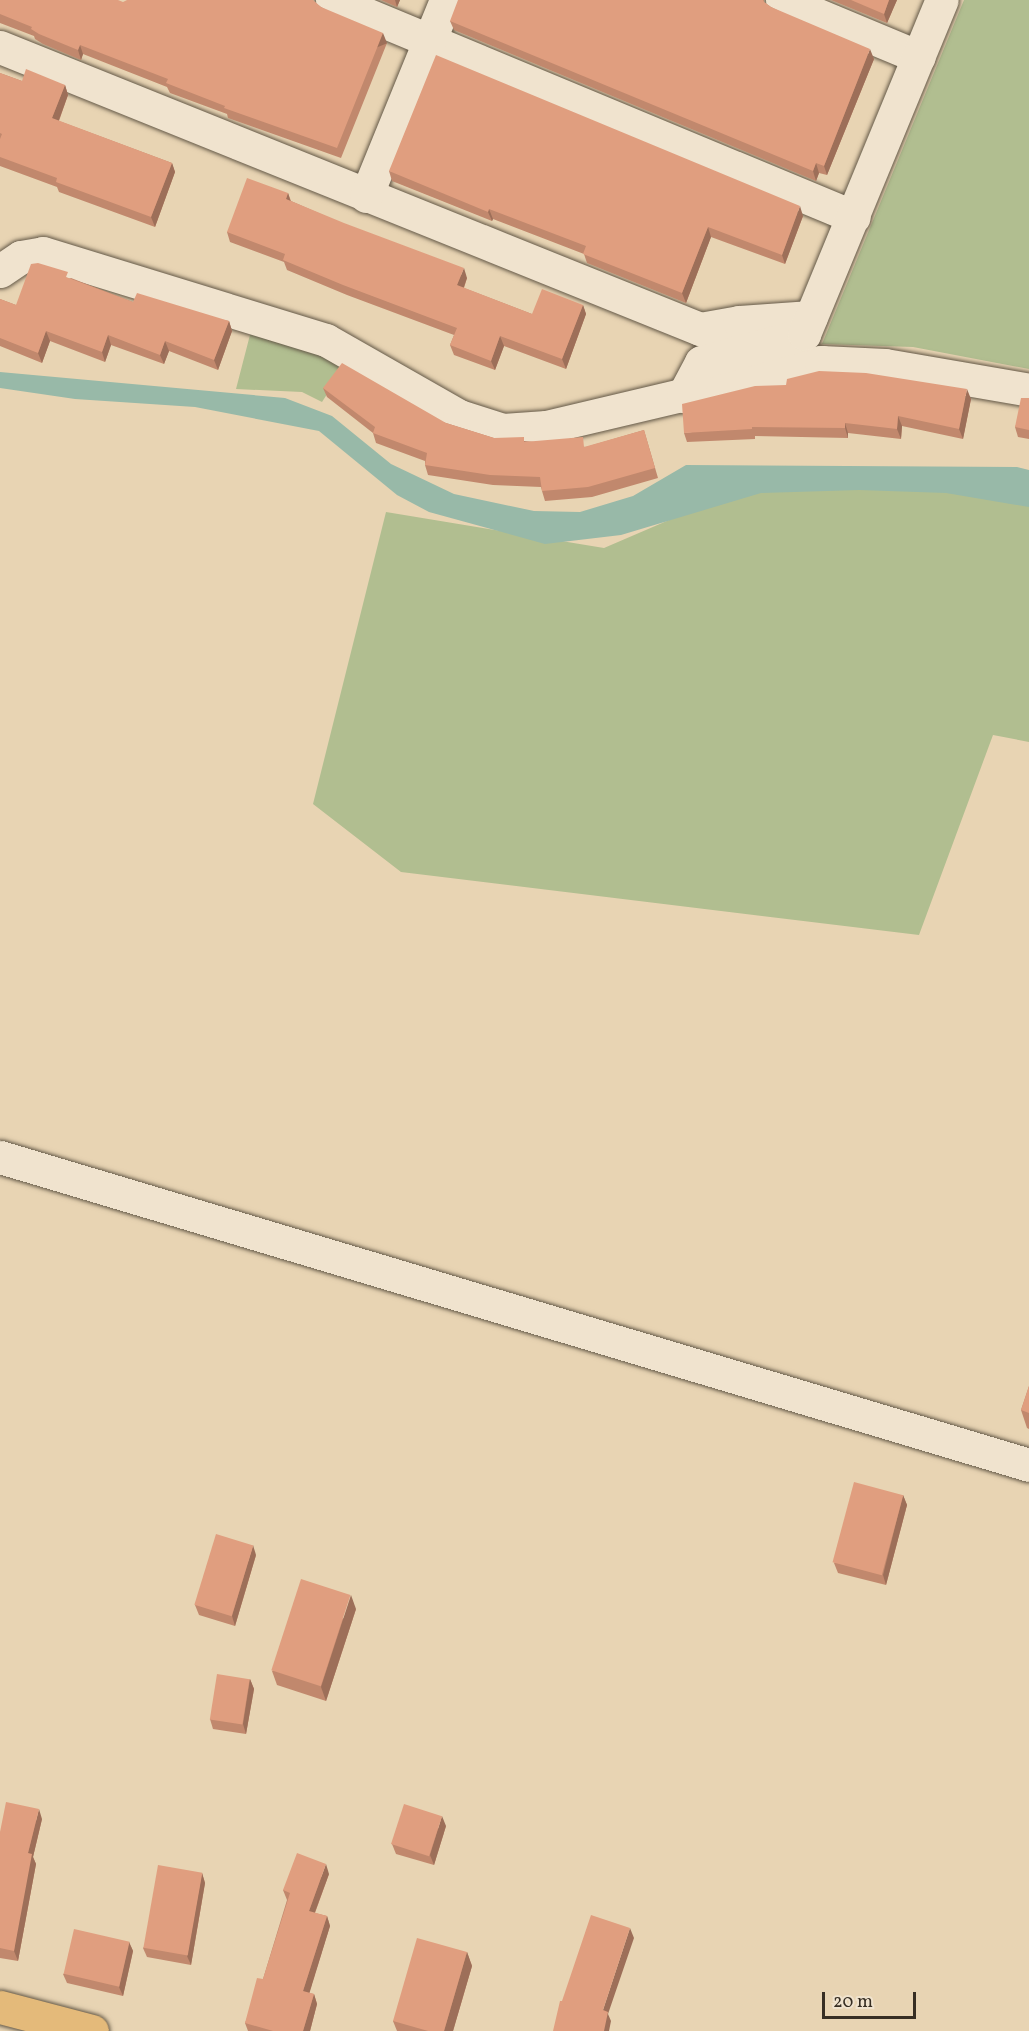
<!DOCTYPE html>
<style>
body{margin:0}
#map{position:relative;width:1029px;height:2031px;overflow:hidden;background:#e8d4b3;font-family:Vollkorn,serif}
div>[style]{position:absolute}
.green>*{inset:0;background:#b1be90}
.water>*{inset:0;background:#98b9a8}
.roads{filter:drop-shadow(0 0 2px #635847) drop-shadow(0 0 2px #635847)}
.minor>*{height:33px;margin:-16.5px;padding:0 16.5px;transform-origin:16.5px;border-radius:16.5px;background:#f0e3ce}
.major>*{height:33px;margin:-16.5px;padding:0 16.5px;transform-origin:16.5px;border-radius:16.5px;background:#e4ba7a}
.wall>*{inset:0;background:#c1886d}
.shaded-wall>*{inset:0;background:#9d6f59;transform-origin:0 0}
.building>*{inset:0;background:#e09e7f;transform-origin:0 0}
span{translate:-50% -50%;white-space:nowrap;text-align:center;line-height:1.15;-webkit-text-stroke:4.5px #f0e3ce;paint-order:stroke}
.scale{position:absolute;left:822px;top:1992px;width:94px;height:27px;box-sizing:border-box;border:3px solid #372e23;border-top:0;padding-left:8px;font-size:18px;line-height:21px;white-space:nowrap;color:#372e23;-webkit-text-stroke:4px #f0e3ce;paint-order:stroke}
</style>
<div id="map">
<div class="green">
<div style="clip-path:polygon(964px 0,1029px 0,1029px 369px,913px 347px,822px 344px)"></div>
<div style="clip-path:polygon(251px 331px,347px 363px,322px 402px,302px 392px,236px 389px)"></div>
<div style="clip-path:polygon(783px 471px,1029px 494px,1029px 742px,993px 735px,919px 935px,401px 872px,313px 804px,386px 512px,604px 548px)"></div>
</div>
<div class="water">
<div style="clip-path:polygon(0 372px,285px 398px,332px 416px,391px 464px,454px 494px,534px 511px,580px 512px,633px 496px,686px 465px,1017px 467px,1029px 470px,1029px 507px,946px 493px,859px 490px,761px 493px,621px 535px,545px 544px,429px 512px,397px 495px,319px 431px,195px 407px,75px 399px,0 388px)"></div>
</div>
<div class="roads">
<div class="minor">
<div style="left:332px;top:0;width:565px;rotate:22.57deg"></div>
<div style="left:782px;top:0;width:148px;rotate:22.6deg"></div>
<div style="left:0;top:47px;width:755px;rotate:21.94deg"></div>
<div style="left:700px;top:329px;width:40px;rotate:-10deg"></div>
<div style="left:739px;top:322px;width:72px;rotate:-4deg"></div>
<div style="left:366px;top:196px;width:212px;rotate:-67.8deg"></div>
<div style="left:0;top:271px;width:25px;rotate:-34deg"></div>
<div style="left:21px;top:257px;width:22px;rotate:-10deg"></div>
<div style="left:43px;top:253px;width:296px;rotate:17.1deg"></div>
<div style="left:326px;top:340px;width:153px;rotate:29.7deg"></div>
<div style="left:459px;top:416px;width:46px;rotate:17.7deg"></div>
<div style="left:503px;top:430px;width:43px;rotate:-4deg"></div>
<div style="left:546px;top:427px;width:283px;rotate:-13.3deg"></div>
<div style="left:821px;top:362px;width:64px;rotate:2.7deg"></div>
<div style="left:885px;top:365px;width:146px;rotate:9.8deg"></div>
<div style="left:683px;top:396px;width:38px;rotate:-62deg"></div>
<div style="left:701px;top:362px;width:107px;rotate:-15.2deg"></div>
<div style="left:804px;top:334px;width:361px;rotate:-67.6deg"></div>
<div style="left:0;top:1157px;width:1074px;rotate:16.66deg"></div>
</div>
<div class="major">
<div style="left:0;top:2007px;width:95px;rotate:14.6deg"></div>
</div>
</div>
<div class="wall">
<div style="clip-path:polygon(0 0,123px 2px,314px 2px,321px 7px,387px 43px,341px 158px,228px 118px,227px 114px,170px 93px,167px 87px,83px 54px,81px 60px,43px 44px,35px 39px,34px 36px,0 23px)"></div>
<div style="clip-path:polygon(381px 0,400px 0,397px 7px)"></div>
<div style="clip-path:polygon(764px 0,764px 2px,771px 7px,874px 59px,827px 175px,819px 173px,816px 181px,454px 30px,450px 21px)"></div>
<div style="clip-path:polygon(831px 0,897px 0,887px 23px)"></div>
<div style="clip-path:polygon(0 73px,22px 81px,65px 85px,68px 95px,59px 121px,172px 163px,175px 172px,155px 227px,59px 192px,57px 187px,0 166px)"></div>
<div style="clip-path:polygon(389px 171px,803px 216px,785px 264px,711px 237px,686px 303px,587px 263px,584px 254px,493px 219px,492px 221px,392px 181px)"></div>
<div style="clip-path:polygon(288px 193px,291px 201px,467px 278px,464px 288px,532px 314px,583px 305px,586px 314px,566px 369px,504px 346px,495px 370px,454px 355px,450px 345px,454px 335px,347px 295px,287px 270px,284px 262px,230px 242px,227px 232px)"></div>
<div style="clip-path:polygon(71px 278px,133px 302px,229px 321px,232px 331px,218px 370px,169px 351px,164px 364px,111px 345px,105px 362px,50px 341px,42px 363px,0 346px,0 299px,16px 305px)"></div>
<div style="clip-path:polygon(323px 388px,446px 423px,494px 438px,586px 447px,644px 430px,658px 478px,592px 497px,545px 501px,542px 491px,541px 487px,493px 485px,428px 475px,425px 465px,425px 461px,376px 443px,373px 433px,327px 397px)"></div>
<div style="clip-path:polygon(1029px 398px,1029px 439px,1018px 437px,1015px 427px)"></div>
<div style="clip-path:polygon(971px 399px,963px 439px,902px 426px,901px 439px,848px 433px,848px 438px,755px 436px,755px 439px,687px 442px,684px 433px)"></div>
<div style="clip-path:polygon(1029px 1386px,1029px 1429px,1027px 1428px,1021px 1410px)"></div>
<div style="clip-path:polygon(903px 1495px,907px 1505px,886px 1585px,838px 1573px,834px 1563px)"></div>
<div style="clip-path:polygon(256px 1555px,235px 1626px,199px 1615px,195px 1605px)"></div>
<div style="clip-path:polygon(356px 1609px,326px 1701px,277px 1685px,272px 1671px)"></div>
<div style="clip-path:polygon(250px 1679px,254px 1689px,246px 1734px,213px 1729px,210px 1719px)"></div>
<div style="clip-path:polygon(42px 1819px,33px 1857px,36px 1864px,18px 1961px,0 1958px,0 1832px)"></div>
<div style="clip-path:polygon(446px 1826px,434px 1865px,396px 1854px,392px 1844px)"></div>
<div style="clip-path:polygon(202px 1873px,205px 1883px,191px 1965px,147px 1957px,143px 1948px)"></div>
<div style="clip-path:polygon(329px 1874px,315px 1913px,327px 1916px,330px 1926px,309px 1993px,314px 1994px,317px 2004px,310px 2031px,248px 2031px,245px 2023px,263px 1979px,287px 1900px,283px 1890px)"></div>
<div style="clip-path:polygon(129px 1942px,133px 1951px,123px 1996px,67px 1983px,63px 1974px)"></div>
<div style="clip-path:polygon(467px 1952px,472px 1966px,453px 2031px,397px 2031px,393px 2021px)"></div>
</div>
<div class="shaded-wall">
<div style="clip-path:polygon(395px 0,400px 0,397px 7px)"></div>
<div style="clip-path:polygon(889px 0,897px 0,887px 23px,884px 14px)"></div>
<div style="left:383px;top:33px;width:11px;height:124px;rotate:68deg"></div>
<div style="clip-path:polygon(80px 45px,83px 54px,81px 60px,78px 50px)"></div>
<div style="clip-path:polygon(870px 49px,874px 59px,827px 175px,824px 166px)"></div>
<div style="clip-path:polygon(65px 85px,68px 95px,56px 128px,52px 118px)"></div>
<div style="clip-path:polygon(172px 163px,175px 172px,155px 227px,151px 217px)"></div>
<div style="clip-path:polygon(816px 163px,819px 173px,816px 181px,813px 171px)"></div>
<div style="clip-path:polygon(288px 193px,291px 203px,286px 199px)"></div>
<div style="clip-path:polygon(800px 206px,803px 216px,785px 264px,782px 255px)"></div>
<div style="clip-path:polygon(489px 209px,493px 219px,492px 221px,488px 212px)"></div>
<div style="clip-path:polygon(708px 227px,711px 237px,686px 303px,682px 293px)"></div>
<div style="clip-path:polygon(464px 268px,467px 278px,461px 295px,457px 285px)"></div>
<div style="clip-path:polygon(583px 305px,586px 314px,566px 369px,562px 359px)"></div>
<div style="clip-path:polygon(229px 321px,232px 331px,218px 370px,214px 360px)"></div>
<div style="clip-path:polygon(46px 331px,50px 341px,42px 363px,38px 353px)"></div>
<div style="clip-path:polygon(108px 335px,111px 345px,105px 362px,102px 352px)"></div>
<div style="clip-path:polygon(500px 336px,504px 346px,495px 370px,491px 361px)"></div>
<div style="clip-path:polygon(165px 341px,169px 351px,164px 364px,160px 355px)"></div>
<div style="clip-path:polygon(967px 389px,971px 399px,963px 439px,959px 429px)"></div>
<div style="clip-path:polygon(898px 416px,902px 426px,901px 439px,897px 429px)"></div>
<div style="clip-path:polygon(845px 423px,848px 433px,848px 438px,845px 428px)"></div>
<div style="clip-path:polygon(903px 1495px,907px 1505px,886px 1585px,883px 1575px)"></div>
<div style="clip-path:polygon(253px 1545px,256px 1555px,235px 1626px,232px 1616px)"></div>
<div style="clip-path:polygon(351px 1595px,356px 1609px,326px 1701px,321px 1687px)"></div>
<div style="clip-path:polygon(250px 1679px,254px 1689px,246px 1734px,243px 1724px)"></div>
<div style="clip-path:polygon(39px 1809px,42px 1819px,33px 1857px,36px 1864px,18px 1961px,14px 1951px,28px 1853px)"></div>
<div style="clip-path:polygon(442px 1816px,446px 1826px,434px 1865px,430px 1855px)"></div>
<div style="clip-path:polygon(326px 1864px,329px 1874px,312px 1920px,309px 1911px)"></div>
<div style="clip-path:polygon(202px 1873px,205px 1883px,191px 1965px,187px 1956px)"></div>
<div style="clip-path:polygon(327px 1916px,330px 1926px,307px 2001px,303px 1991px)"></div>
<div style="clip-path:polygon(630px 1928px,634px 1938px,608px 2014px,611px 2021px,609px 2031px,604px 2031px,603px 2010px)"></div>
<div style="clip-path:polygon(129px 1942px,133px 1951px,123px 1996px,119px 1987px)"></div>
<div style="clip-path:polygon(467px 1952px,472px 1966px,453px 2031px,444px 2031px)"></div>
<div style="clip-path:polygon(314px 1994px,317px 2004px,310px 2031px,303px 2031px)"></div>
</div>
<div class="building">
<div style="clip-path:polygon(0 0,118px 0,123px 2px,127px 0,313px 0,321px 7px,383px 33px,337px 148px,224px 108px,225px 106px,166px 83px,168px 79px,80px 45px,78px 50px,39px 34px,31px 29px,32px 27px,0 14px)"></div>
<div style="clip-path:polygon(458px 0,763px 0,764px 2px,771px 7px,870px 49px,824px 166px,816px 163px,813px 171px,450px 21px)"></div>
<div style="clip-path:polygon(851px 0,889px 0,884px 14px)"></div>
<div style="clip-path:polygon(436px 55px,800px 206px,782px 255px,708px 227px,682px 293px,583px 254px,586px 246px,489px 209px,488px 212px,389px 171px)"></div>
<div style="clip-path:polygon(26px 69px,65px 85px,52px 118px,172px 163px,151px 217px,56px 182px,57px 178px,0 157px,0 139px,2px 134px,0 133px,0 73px,22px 81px)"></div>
<div style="clip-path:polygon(247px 178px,288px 193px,286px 199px,344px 223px,464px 268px,457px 285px,532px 314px,542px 289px,583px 305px,562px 359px,500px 336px,491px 361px,450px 345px,457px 328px,343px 285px,283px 260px,285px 254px,227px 232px)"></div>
<div style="clip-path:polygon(38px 263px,68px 272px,66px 277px,133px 302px,137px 293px,229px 321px,214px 360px,165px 341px,160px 355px,108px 335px,102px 352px,46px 331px,38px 353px,0 338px,0 299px,16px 305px,31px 264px)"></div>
<div style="clip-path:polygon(342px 363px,446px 423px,494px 438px,524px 437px,524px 442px,583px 437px,584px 447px,644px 430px,655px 468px,588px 487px,542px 491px,540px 477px,490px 475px,425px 465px,427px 453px,373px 433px,375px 427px,323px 388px)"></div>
<div style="clip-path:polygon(819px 371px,866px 373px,967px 389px,959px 429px,898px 416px,897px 429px,845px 423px,845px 428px,752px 427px,752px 429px,684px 433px,682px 404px,755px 386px,786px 385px,787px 379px)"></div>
<div style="clip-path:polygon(1021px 398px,1029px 398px,1029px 430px,1015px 427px)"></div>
<div style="clip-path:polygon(1029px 1386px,1029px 1413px,1021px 1410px)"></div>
<div style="left:854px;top:1482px;width:51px;height:83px;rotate:15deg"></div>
<div style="left:216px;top:1534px;width:39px;height:74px;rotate:17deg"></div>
<div style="left:301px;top:1579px;width:52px;height:96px;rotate:18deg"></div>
<div style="left:217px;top:1674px;width:33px;height:46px;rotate:9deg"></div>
<div style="clip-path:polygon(6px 1802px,39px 1809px,28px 1853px,32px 1854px,14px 1951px,0 1948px,0 1832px)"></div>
<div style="left:404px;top:1804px;width:40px;height:42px;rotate:18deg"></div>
<div style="clip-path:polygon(297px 1853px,326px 1864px,309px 1911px,327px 1916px,303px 1991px,314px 1994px,303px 2031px,273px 2031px,245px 2023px,257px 1978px,263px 1979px,290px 1893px,283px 1890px)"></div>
<div style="left:158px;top:1865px;width:45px;height:84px;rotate:10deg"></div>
<div style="clip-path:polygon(591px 1915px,630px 1928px,603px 2010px,608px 2012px,604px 2031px,553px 2031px,560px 2001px,562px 2001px)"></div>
<div style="left:74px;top:1929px;width:57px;height:46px;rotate:13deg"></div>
<div style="clip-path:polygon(417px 1938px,467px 1952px,444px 2031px,428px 2031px,393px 2021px)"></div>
</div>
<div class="scale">20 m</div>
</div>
